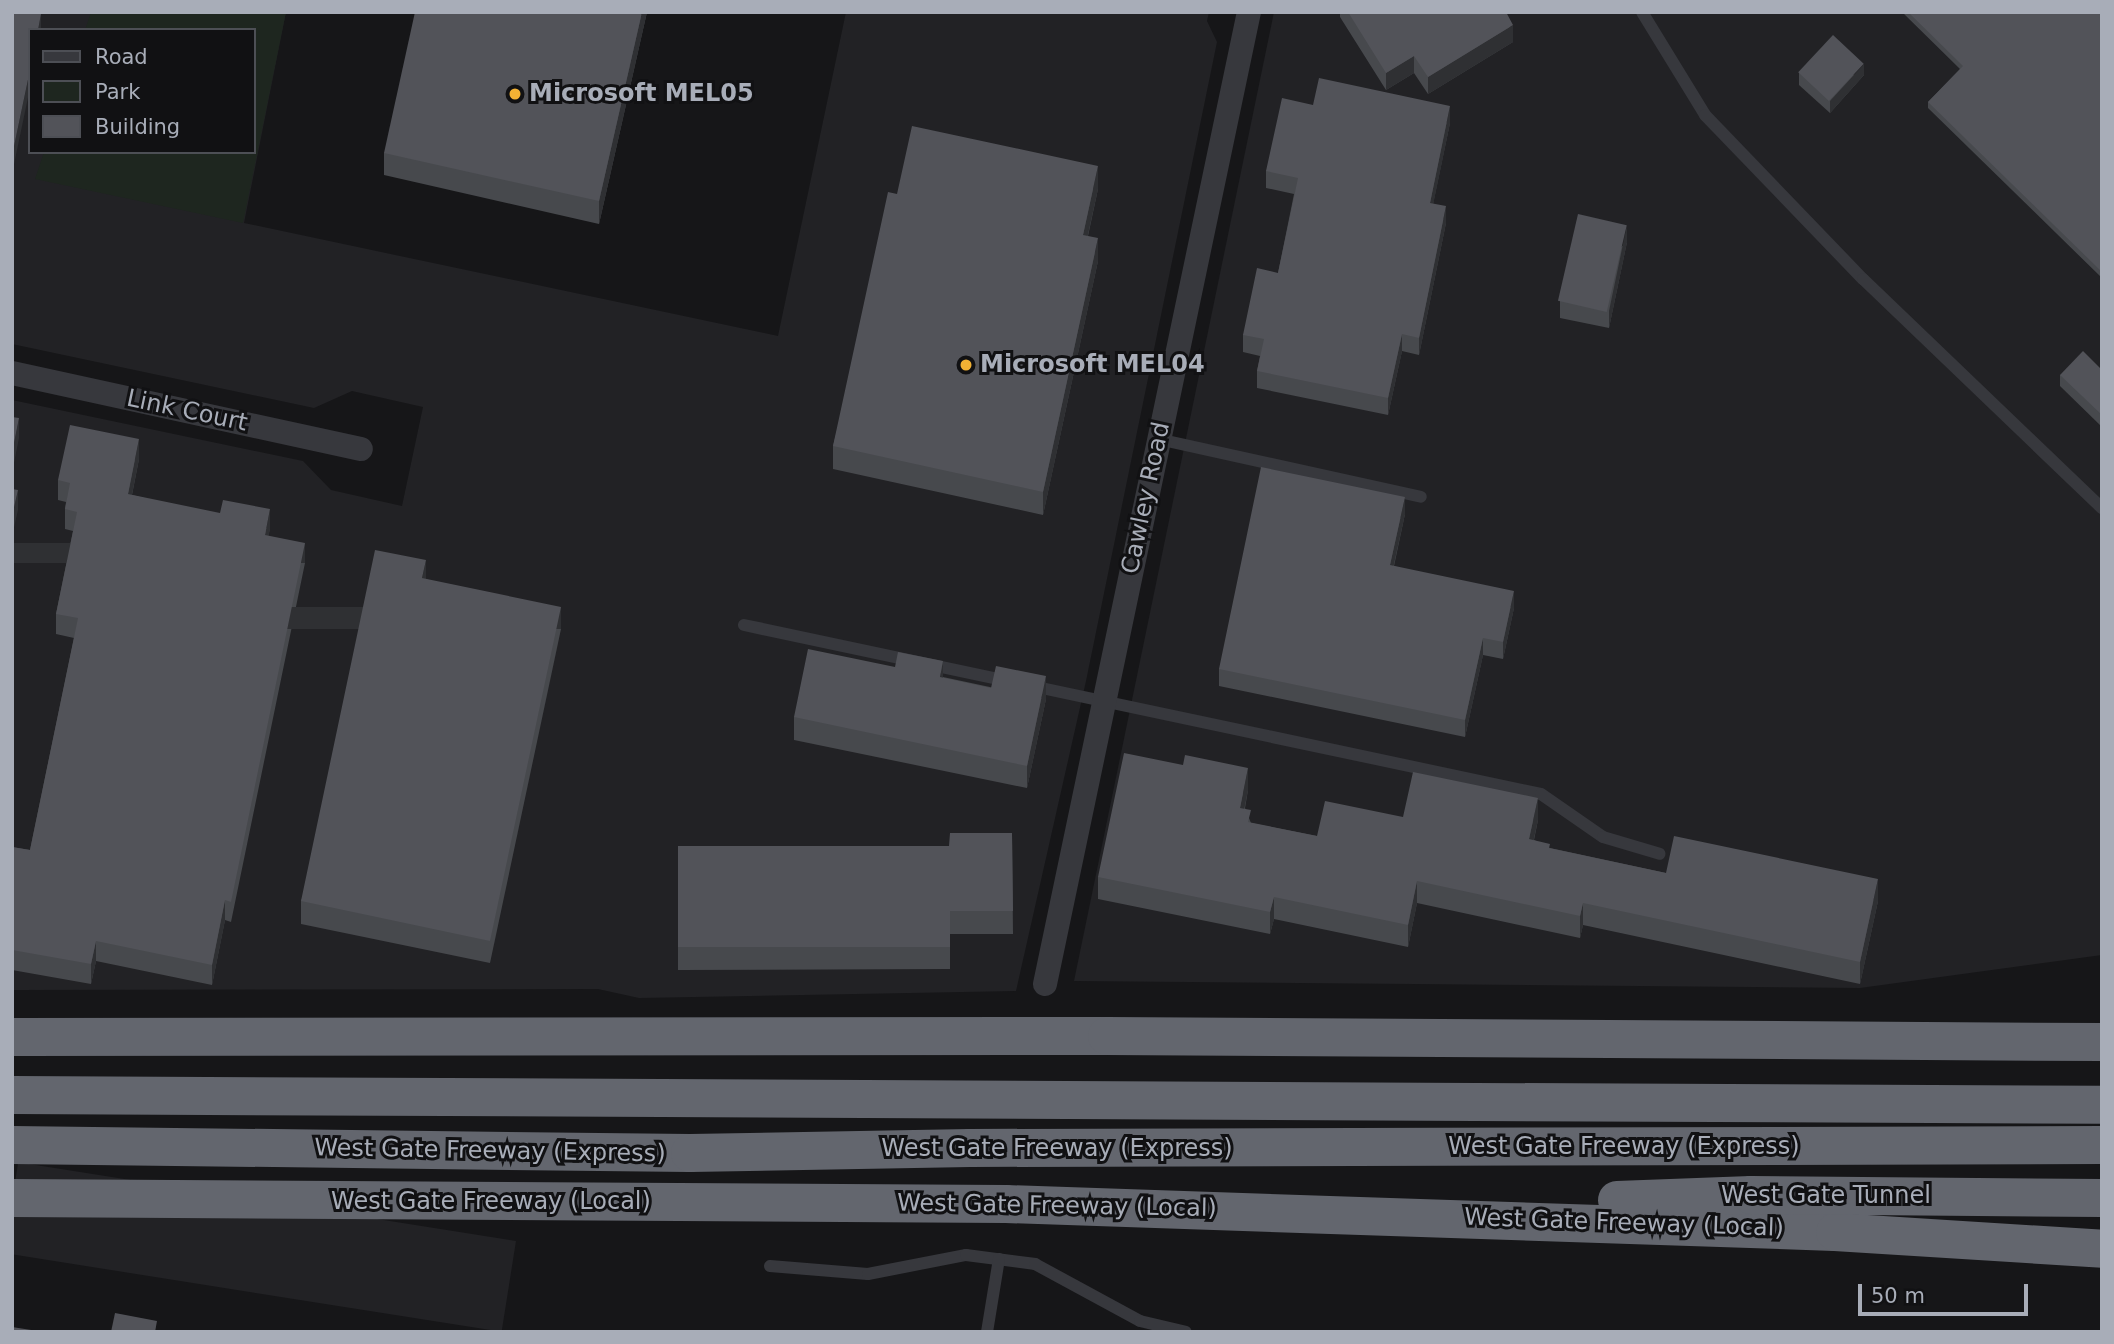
<!DOCTYPE html>
<style>
body{margin:0}
#map{position:relative;width:2114px;height:1344px;overflow:hidden;background:#161618;font-family:"DejaVu Sans",sans-serif}
div>[style]{position:absolute}
.built>*{inset:0;background:#222225;transform-origin:0 0}
.green>*{inset:0;background:#1e261f}
.lane>*{height:12px;margin:-6px;padding:0 6px;transform-origin:6px;border-radius:6px;background:#37383d}
.street>*{height:24px;margin:-12px;padding:0 12px;transform-origin:12px;border-radius:12px;background:#37383d}
.highway>*{height:38px;margin:-19px;padding:0 19px;transform-origin:19px;border-radius:19px;background:#63666e}
.wall>*{inset:0;background:#47494d}
.shaded-wall>*{inset:0;background:#2f3033;transform-origin:0 0}
.building>*{inset:0;background:#525359;transform-origin:0 0}
.dots>*{width:19px;height:19px;translate:-50% -50%;box-sizing:border-box;border:4px solid #111113;border-radius:50%}
span{translate:-50% -50%;white-space:nowrap;text-align:center;line-height:1.15;-webkit-text-stroke:6px #111113;paint-order:stroke}
.poi-label{font-size:24px;color:#a8adb8;font-weight:700}
.left{translate:0 -50%;text-align:left}
.street-label{font-size:24px;color:#a8adb8}
.frame{position:absolute;inset:0;border:14px solid #a8adb8;pointer-events:none}
.legend{position:absolute;left:28px;top:28px;width:228px;height:126px;box-sizing:border-box;background:#111113;border:2px solid #4d4f55;margin:0;padding:9px 12px;list-style:none;font-size:21px;color:#a8adb8}
.legend li{display:flex;align-items:center;gap:14px;height:35px}
.legend b{width:35px;border:2px solid #4d4f55}
.scale{position:absolute;left:1858px;top:1284px;width:170px;height:32px;box-sizing:border-box;border:4px solid #a8adb8;border-top:0;padding-left:9px;font-size:21px;line-height:24px;white-space:nowrap;color:#a8adb8;-webkit-text-stroke:5px #111113;paint-order:stroke}
</style>
<div id="map">
<div class="built">
<div style="clip-path:polygon(evenodd,12px 12px,286px 12px,244px 223px,778px 336px,846px 12px,1209px 12px,1207px 21px,1217px 42px,1086px 681px,1016px 991px,639px 998px,598px 989px,12px 990px,12px 400px,303px 461px,331px 490px,402px 506px,423px 407px,352px 391px,314px 408px,12px 344px,12px 12px,30px 30px,254px 30px,254px 152px,30px 152px,30px 30px)"></div>
<div style="clip-path:polygon(1274px 12px,2102px 12px,2102px 955px,1860px 988px,1074px 981px)"></div>
<div style="left:516px;top:1241px;width:92px;height:504px;rotate:99deg"></div>
</div>
<div class="green">
<div style="clip-path:polygon(91px 12px,286px 12px,243px 223px,35px 179px,44px 152px,254px 152px,254px 30px,85px 30px)"></div>
</div>
<div class="lane">
<div style="left:1642px;top:12px;width:121px;rotate:58.5deg"></div>
<div style="left:1705px;top:115px;width:228px;rotate:46.1deg"></div>
<div style="left:1863px;top:279px;width:331px;rotate:43.8deg"></div>
<div style="left:1158px;top:439px;width:269px;rotate:12.4deg"></div>
<div style="left:744px;top:625px;width:270px;rotate:12deg"></div>
<div style="left:1032px;top:686px;width:520px;rotate:11.98deg"></div>
<div style="left:1541px;top:794px;width:75px;rotate:34.7deg"></div>
<div style="left:1603px;top:837px;width:59px;rotate:16.6deg"></div>
<div style="left:770px;top:1266px;width:98px;rotate:4.7deg"></div>
<div style="left:868px;top:1274px;width:100px;rotate:-11deg"></div>
<div style="left:966px;top:1255px;width:70px;rotate:7.4deg"></div>
<div style="left:1035px;top:1264px;width:119px;rotate:28.5deg"></div>
<div style="left:1140px;top:1321px;width:47px;rotate:13.4deg"></div>
<div style="left:987px;top:1332px;width:74px;rotate:-80.7deg"></div>
</div>
<div class="street">
<div style="left:12px;top:373px;width:357px;rotate:12.3deg"></div>
<div style="left:1045px;top:984px;width:993px;rotate:-78.15deg"></div>
</div>
<div class="highway">
<div style="left:12px;top:1037px;width:1095px;rotate:-0.05deg"></div>
<div style="left:1107px;top:1036px;width:995px;rotate:0.35deg"></div>
<div style="left:12px;top:1095px;width:2090px;rotate:0.27deg"></div>
<div style="left:12px;top:1145px;width:678px;rotate:0.68deg"></div>
<div style="left:690px;top:1153px;width:280px;rotate:-1deg"></div>
<div style="left:970px;top:1148px;width:1132px;rotate:-0.15deg"></div>
<div style="left:12px;top:1198px;width:994px;rotate:0.35deg"></div>
<div style="left:1006px;top:1204px;width:829px;rotate:1.93deg"></div>
<div style="left:1835px;top:1232px;width:268px;rotate:3.6deg"></div>
<div style="left:1617px;top:1200px;width:134px;rotate:-2.1deg"></div>
<div style="left:1751px;top:1195px;width:351px;rotate:0.5deg"></div>
</div>
<div class="wall">
<div style="clip-path:polygon(647px 12px,599px 224px,384px 175px,384px 153px)"></div>
<div style="clip-path:polygon(1340px 12px,1506px 12px,1513px 42px,1428px 94px,1414px 73px,1386px 90px,1340px 17px)"></div>
<div style="clip-path:polygon(1902px 12px,2102px 12px,2102px 278px,1928px 108px,1928px 102px,1960px 69px)"></div>
<div style="clip-path:polygon(1799px 73px,1864px 75px,1830px 113px,1799px 85px)"></div>
<div style="clip-path:polygon(1313px 105px,1450px 123px,1433px 204px,1446px 223px,1419px 355px,1402px 351px,1388px 415px,1257px 388px,1257px 371px,1260px 356px,1243px 352px,1243px 335px,1278px 273px,1294px 194px,1266px 188px,1266px 171px)"></div>
<div style="clip-path:polygon(1098px 189px,1088px 236px,1098px 261px,1043px 515px,833px 469px,833px 446px,897px 194px)"></div>
<div style="clip-path:polygon(1627px 242px,1609px 328px,1560px 318px,1560px 301px)"></div>
<div style="clip-path:polygon(2102px 370px,2102px 427px,2060px 386px,2060px 375px)"></div>
<div style="clip-path:polygon(139px 459px,132px 495px,270px 529px,268px 536px,305px 563px,231px 922px,225px 920px,212px 985px,96px 961px,91px 984px,12px 970px,12px 847px,30px 850px,74px 638px,56px 634px,56px 614px,73px 531px,65px 529px,65px 509px,66px 502px,58px 500px,58px 480px)"></div>
<div style="clip-path:polygon(1405px 514px,1394px 566px,1514px 608px,1503px 659px,1483px 655px,1465px 737px,1219px 686px,1219px 669px)"></div>
<div style="clip-path:polygon(426px 579px,561px 629px,490px 963px,301px 924px,301px 901px)"></div>
<div style="clip-path:polygon(943px 677px,1046px 699px,1027px 788px,794px 740px,794px 717px)"></div>
<div style="clip-path:polygon(1248px 790px,1245px 808px,1251px 823px,1317px 836px,1403px 817px,1538px 820px,1534px 840px,1550px 848px,1666px 873px,1878px 901px,1860px 984px,1583px 925px,1580px 938px,1417px 903px,1408px 947px,1274px 919px,1270px 934px,1098px 899px,1098px 877px)"></div>
<div style="clip-path:polygon(1012px 833px,1013px 934px,950px 934px,950px 969px,678px 970px,678px 846px,949px 846px)"></div>
</div>
<div class="shaded-wall">
<div style="clip-path:polygon(642px 12px,647px 12px,599px 224px,599px 201px)"></div>
<div style="clip-path:polygon(41px 14px,41px 30px,38px 30px)"></div>
<div style="clip-path:polygon(1513px 25px,1513px 42px,1428px 94px,1428px 77px)"></div>
<div style="clip-path:polygon(1414px 56px,1414px 73px,1386px 90px,1386px 73px)"></div>
<div style="clip-path:polygon(1864px 64px,1864px 75px,1830px 113px,1830px 101px)"></div>
<div style="clip-path:polygon(30px 70px,30px 88px,13px 169px,13px 151px)"></div>
<div style="clip-path:polygon(1450px 106px,1450px 123px,1430px 220px,1430px 203px)"></div>
<div style="clip-path:polygon(1098px 166px,1098px 189px,1083px 257px,1083px 235px)"></div>
<div style="clip-path:polygon(1446px 206px,1446px 223px,1419px 355px,1419px 338px)"></div>
<div style="clip-path:polygon(1627px 225px,1627px 242px,1609px 328px,1609px 311px)"></div>
<div style="clip-path:polygon(1098px 238px,1098px 261px,1043px 515px,1043px 492px)"></div>
<div style="clip-path:polygon(1402px 334px,1402px 351px,1388px 415px,1388px 398px)"></div>
<div style="clip-path:polygon(19px 418px,19px 438px,12px 473px,12px 453px)"></div>
<div style="clip-path:polygon(139px 439px,139px 459px,128px 514px,128px 494px)"></div>
<div style="clip-path:polygon(18px 490px,18px 510px,12px 536px,12px 516px)"></div>
<div style="clip-path:polygon(1405px 497px,1405px 514px,1390px 582px,1390px 565px)"></div>
<div style="clip-path:polygon(270px 509px,270px 529px,265px 555px,265px 535px)"></div>
<div style="left:305px;top:543px;width:20px;height:367px;rotate:90deg"></div>
<div style="clip-path:polygon(426px 560px,426px 583px,422px 578px)"></div>
<div style="clip-path:polygon(1514px 591px,1514px 608px,1503px 659px,1503px 642px)"></div>
<div style="left:561px;top:607px;width:22px;height:341px;rotate:90deg"></div>
<div style="clip-path:polygon(1483px 638px,1483px 655px,1465px 737px,1465px 720px)"></div>
<div style="clip-path:polygon(943px 661px,943px 684px,940px 677px)"></div>
<div style="clip-path:polygon(1046px 676px,1046px 699px,1027px 788px,1027px 766px)"></div>
<div style="clip-path:polygon(1248px 768px,1248px 790px,1240px 830px,1240px 808px)"></div>
<div style="clip-path:polygon(1538px 798px,1538px 820px,1529px 861px,1529px 839px)"></div>
<div style="clip-path:polygon(1878px 879px,1878px 901px,1860px 984px,1860px 962px)"></div>
<div style="clip-path:polygon(1417px 881px,1417px 903px,1408px 947px,1408px 925px)"></div>
<div style="clip-path:polygon(1274px 897px,1274px 919px,1270px 934px,1270px 912px)"></div>
<div style="clip-path:polygon(225px 900px,225px 920px,212px 985px,212px 965px)"></div>
<div style="clip-path:polygon(1583px 903px,1583px 925px,1580px 938px,1580px 916px)"></div>
<div style="clip-path:polygon(96px 941px,96px 961px,91px 984px,91px 964px)"></div>
</div>
<div class="building">
<div style="clip-path:polygon(12px 12px,32px 12px,41px 14px,38px 30px,30px 30px,30px 70px,13px 151px)"></div>
<div style="clip-path:polygon(415px 12px,642px 12px,599px 201px,384px 153px)"></div>
<div style="clip-path:polygon(1348px 12px,1506px 12px,1513px 25px,1428px 77px,1414px 56px,1386px 73px)"></div>
<div style="clip-path:polygon(1908px 12px,2102px 12px,2102px 272px,1928px 102px,1963px 66px)"></div>
<div style="left:1833px;top:35px;width:42px;height:51px;rotate:43deg"></div>
<div style="clip-path:polygon(1319px 78px,1450px 106px,1430px 203px,1446px 206px,1419px 338px,1402px 334px,1388px 398px,1257px 371px,1264px 339px,1243px 335px,1257px 268px,1278px 273px,1298px 178px,1266px 171px,1282px 98px,1313px 105px)"></div>
<div style="clip-path:polygon(912px 126px,1098px 166px,1083px 235px,1098px 238px,1043px 492px,833px 446px,888px 192px,897px 194px)"></div>
<div style="left:1578px;top:214px;width:50px;height:89px;rotate:13deg"></div>
<div style="clip-path:polygon(2083px 351px,2102px 370px,2102px 415px,2060px 375px)"></div>
<div style="clip-path:polygon(12px 417px,19px 418px,12px 453px)"></div>
<div style="clip-path:polygon(70px 425px,139px 439px,128px 494px,220px 513px,223px 500px,270px 509px,265px 535px,305px 543px,231px 902px,225px 900px,212px 965px,96px 941px,91px 964px,12px 950px,12px 847px,30px 850px,78px 618px,56px 614px,77px 512px,65px 509px,70px 483px,58px 480px)"></div>
<div style="clip-path:polygon(1261px 467px,1405px 497px,1390px 565px,1514px 591px,1503px 642px,1483px 638px,1465px 720px,1219px 669px)"></div>
<div style="clip-path:polygon(12px 489px,18px 490px,12px 516px)"></div>
<div style="clip-path:polygon(375px 550px,426px 560px,422px 578px,561px 607px,490px 941px,301px 901px)"></div>
<div style="clip-path:polygon(808px 649px,895px 667px,898px 652px,943px 661px,940px 677px,991px 688px,996px 666px,1046px 676px,1027px 766px,794px 717px)"></div>
<div style="clip-path:polygon(1124px 753px,1183px 765px,1185px 755px,1248px 768px,1240px 808px,1251px 810px,1248px 822px,1317px 836px,1325px 801px,1403px 817px,1413px 772px,1538px 798px,1529px 839px,1550px 844px,1549px 848px,1666px 873px,1674px 836px,1878px 879px,1860px 962px,1583px 903px,1580px 916px,1417px 881px,1408px 925px,1274px 897px,1270px 912px,1098px 877px)"></div>
<div style="clip-path:polygon(950px 833px,1012px 833px,1013px 911px,950px 911px,950px 947px,678px 947px,678px 846px,949px 846px)"></div>
<div style="clip-path:polygon(115px 1313px,157px 1321px,155px 1332px,111px 1332px)"></div>
<div style="clip-path:polygon(12px 1327px,44px 1332px,12px 1332px)"></div>
</div>
<div class="dots">
<div style="left:515px;top:94px;background:#f2b134"></div>
<div style="left:966px;top:365px;background:#f2b134"></div>
</div>
<div class="poi-label">
<span class="left" style="left:529px;top:94px">Microsoft MEL05</span>
<span class="left" style="left:980px;top:365px">Microsoft MEL04</span>
</div>
<div class="street-label">
<span style="left:187px;top:411px;rotate:12deg">Link Court</span>
<span style="left:1146px;top:498px;rotate:-78deg">Cawley Road</span>
<span style="left:1624px;top:1147px">West Gate Freeway (Express)</span>
<span style="left:1057px;top:1149px">West Gate Freeway (Express)</span>
<span style="left:490px;top:1151px;rotate:1deg">West Gate Freeway (Express)</span>
<span style="left:1826px;top:1196px">West Gate Tunnel</span>
<span style="left:491px;top:1202px">West Gate Freeway (Local)</span>
<span style="left:1057px;top:1206px;rotate:1deg">West Gate Freeway (Local)</span>
<span style="left:1624px;top:1223px;rotate:2deg">West Gate Freeway (Local)</span>
</div>
<div class="frame"></div>
<ul class="legend">
<li><b style="height:9px;background:#37383d"></b>Road</li>
<li><b style="height:19px;background:#1e261f"></b>Park</li>
<li><b style="height:19px;background:#525359"></b>Building</li>
</ul>
<div class="scale">50 m</div>
</div>
